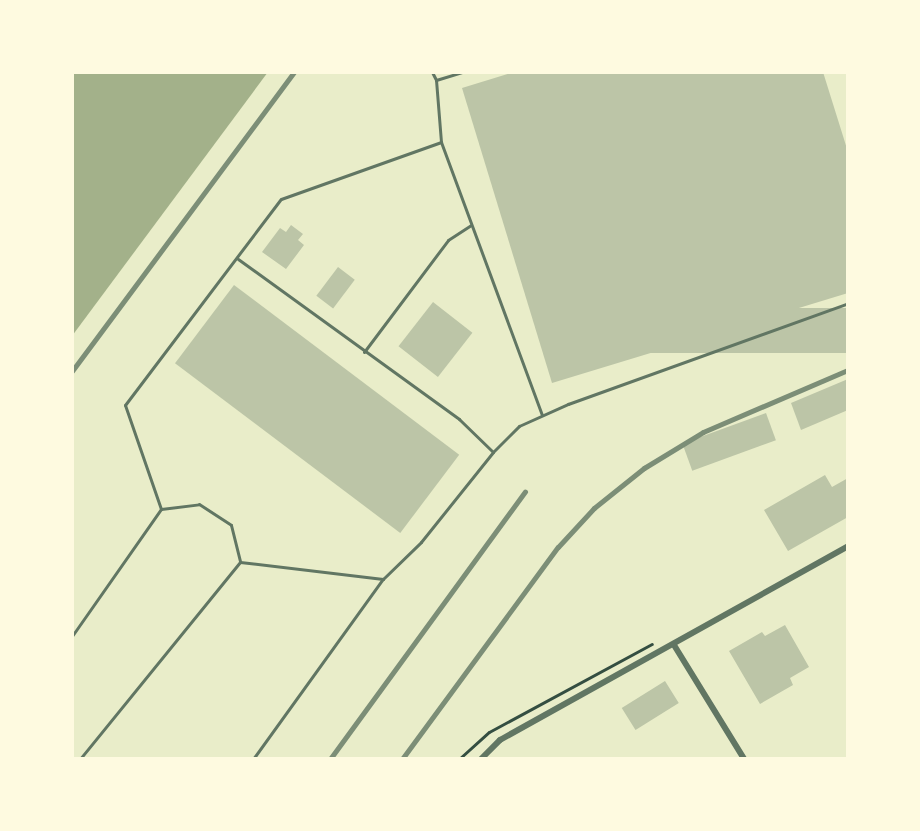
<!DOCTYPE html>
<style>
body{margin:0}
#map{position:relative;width:920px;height:831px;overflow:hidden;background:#e9edc9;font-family:"IBM Plex Sans",sans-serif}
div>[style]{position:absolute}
.water>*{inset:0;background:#a3b18a}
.building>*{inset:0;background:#bcc5a7;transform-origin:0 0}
.path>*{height:3px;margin:-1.5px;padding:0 1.5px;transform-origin:1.5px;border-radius:1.5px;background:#344e41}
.service>*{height:3px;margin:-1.5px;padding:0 1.5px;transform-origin:1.5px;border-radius:1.5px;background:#617663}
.minor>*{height:6px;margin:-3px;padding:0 3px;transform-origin:3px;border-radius:3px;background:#617663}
.rail>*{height:5px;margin:-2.5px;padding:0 2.5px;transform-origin:2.5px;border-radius:2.5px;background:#7c8e77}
span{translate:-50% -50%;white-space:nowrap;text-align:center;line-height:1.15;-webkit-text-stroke:6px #fefae0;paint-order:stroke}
.frame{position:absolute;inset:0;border:74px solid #fefae0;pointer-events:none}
</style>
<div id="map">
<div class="water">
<div style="clip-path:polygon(72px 72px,268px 72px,72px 336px)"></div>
</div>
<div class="building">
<div style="clip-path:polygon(514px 72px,823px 72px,848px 152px,848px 293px,552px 383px,462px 88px)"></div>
<div style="clip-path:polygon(291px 225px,303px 234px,298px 240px,304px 245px,286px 269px,262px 252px,280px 228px,286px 232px)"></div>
<div style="left:338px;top:267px;width:21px;height:36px;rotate:37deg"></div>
<div style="left:234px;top:285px;width:282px;height:98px;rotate:37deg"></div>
<div style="left:433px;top:302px;width:50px;height:56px;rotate:38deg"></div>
<div style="left:848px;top:308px;width:45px;height:223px;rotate:90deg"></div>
<div style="clip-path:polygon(848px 379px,848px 410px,801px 430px,791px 403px)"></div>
<div style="left:766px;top:413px;width:29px;height:89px;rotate:70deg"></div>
<div style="clip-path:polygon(825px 475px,832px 487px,848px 478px,848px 517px,788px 551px,764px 510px)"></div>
<div style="clip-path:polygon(785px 625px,809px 667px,790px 678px,793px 685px,760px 704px,729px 651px,762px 632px,765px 636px)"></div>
<div style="left:665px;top:681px;width:26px;height:51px;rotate:58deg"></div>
</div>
<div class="path">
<div style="left:459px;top:759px;width:40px;rotate:-42deg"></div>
<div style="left:489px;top:732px;width:185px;rotate:-28.4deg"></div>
</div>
<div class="service">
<div style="left:432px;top:72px;width:9px;rotate:63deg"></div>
<div style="left:441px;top:142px;width:291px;rotate:69.7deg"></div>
<div style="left:238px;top:259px;width:273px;rotate:35.9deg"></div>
<div style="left:459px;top:419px;width:47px;rotate:44.1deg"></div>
<div style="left:364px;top:352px;width:140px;rotate:-53.1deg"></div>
<div style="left:448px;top:240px;width:27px;rotate:-33deg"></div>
<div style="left:161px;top:509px;width:110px;rotate:-109.1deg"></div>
<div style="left:125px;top:405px;width:258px;rotate:-52.9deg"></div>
<div style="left:281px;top:199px;width:170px;rotate:-19.6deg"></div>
<div style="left:441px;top:142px;width:62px;rotate:-94.6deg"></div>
<div style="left:436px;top:80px;width:28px;rotate:-17deg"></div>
<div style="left:240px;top:562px;width:144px;rotate:6.8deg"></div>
<div style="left:72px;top:636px;width:155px;rotate:-55deg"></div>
<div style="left:161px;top:509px;width:38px;rotate:-7deg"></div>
<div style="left:199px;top:504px;width:38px;rotate:33deg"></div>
<div style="left:231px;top:525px;width:38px;rotate:76deg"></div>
<div style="left:240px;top:562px;width:254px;rotate:129.1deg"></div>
<div style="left:253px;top:759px;width:222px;rotate:-54.2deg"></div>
<div style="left:383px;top:579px;width:53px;rotate:-44.2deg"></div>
<div style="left:421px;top:542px;width:115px;rotate:-51.3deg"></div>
<div style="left:493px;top:452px;width:37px;rotate:-45deg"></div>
<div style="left:519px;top:426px;width:54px;rotate:-24.2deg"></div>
<div style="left:568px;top:404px;width:298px;rotate:-19.8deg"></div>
</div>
<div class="minor">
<div style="left:674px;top:645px;width:134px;rotate:58.4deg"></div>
<div style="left:481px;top:759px;width:27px;rotate:-45deg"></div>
<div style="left:500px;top:740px;width:398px;rotate:-29.1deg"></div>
</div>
<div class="rail">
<div style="left:72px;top:371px;width:372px;rotate:-53.4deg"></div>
<div style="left:330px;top:759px;width:331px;rotate:-53.9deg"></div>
<div style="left:402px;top:759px;width:263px;rotate:-53.7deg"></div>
<div style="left:558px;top:547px;width:53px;rotate:-47.3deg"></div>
<div style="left:594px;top:508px;width:64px;rotate:-38.7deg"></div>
<div style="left:644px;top:468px;width:69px;rotate:-31.4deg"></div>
<div style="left:703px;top:432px;width:158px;rotate:-23.2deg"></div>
</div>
<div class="frame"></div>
</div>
